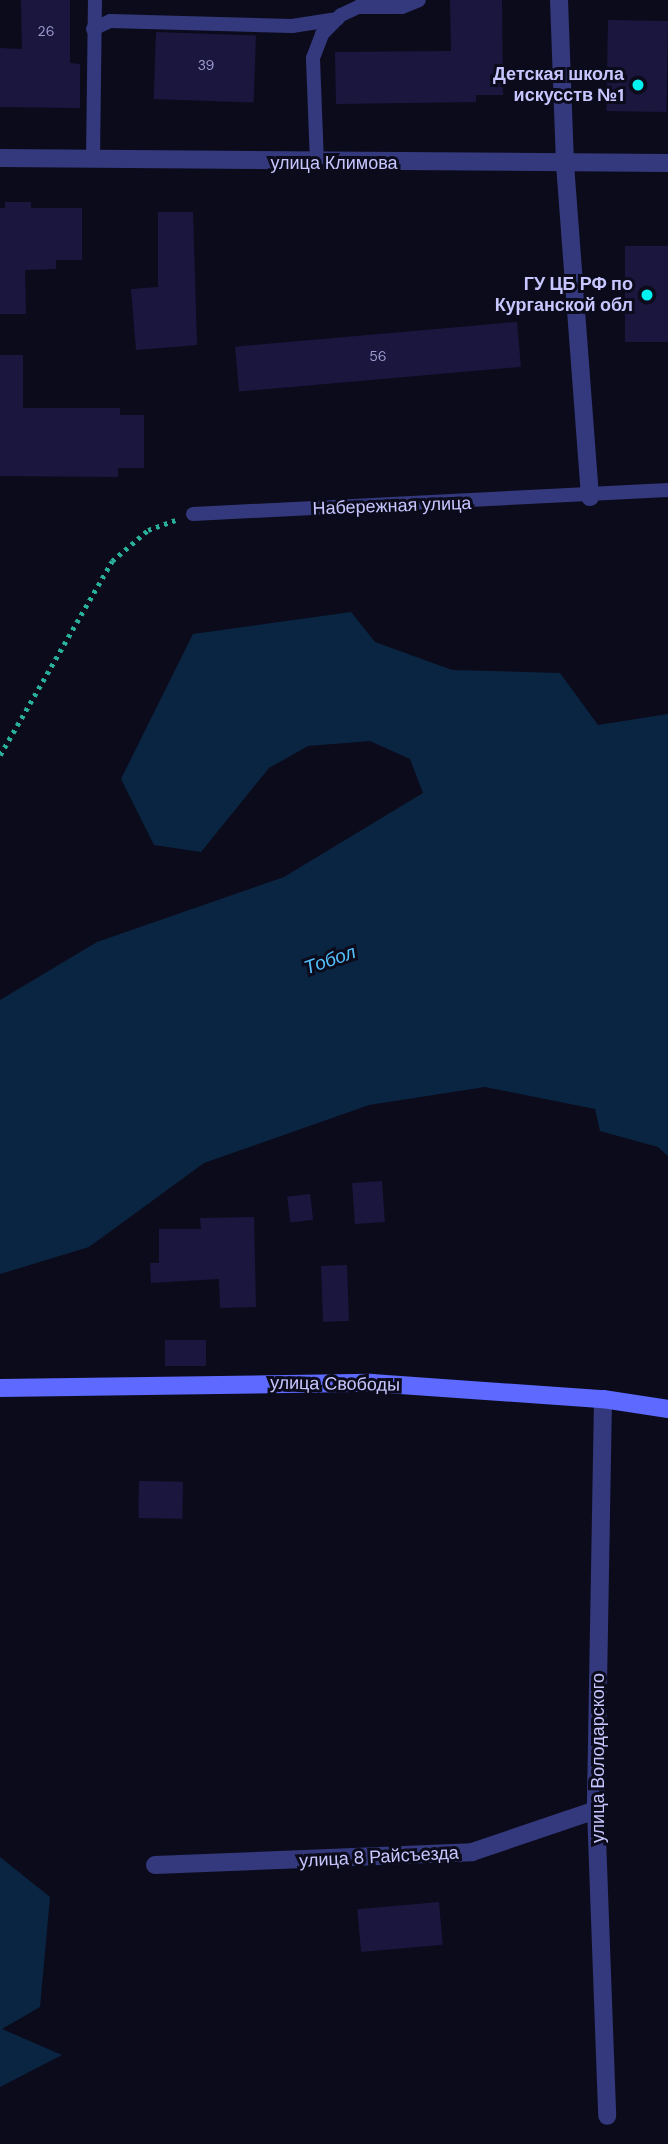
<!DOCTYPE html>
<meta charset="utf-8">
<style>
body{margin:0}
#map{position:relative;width:668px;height:2144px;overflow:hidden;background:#0c0b1c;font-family:"DM Sans",sans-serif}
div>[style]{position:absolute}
.water>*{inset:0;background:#0a2541}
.building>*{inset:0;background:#1a163e;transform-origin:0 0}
.path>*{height:4.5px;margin-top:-2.25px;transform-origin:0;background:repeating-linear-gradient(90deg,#29b09a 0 3.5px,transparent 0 8.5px)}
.lane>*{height:14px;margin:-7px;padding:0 7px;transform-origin:7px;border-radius:7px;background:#34397d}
.street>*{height:18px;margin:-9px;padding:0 9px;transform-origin:9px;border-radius:9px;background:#34397d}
.secondary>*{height:18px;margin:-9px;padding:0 9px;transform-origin:9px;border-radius:9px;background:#5d69ff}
.dots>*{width:19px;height:19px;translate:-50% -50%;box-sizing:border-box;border:4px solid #0c0b1c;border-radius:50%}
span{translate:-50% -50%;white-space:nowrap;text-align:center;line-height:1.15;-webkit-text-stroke:6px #0c0b1c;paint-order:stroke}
.number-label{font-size:14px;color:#9c9acf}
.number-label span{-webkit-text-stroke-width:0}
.poi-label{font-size:18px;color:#c7c6ff;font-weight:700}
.right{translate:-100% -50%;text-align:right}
.street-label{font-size:18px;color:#c7c6ff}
.water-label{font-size:19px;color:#54c1ff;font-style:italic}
</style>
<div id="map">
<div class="water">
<div style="clip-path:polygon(351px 612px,375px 642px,452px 670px,560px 673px,598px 725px,668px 714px,668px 1156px,658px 1147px,600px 1131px,595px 1109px,485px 1087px,369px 1105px,204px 1163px,89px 1247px,0 1274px,0 1000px,97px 942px,284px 877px,423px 793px,410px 759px,370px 741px,308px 746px,269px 768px,201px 852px,154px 845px,121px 779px,193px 634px)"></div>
<div style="clip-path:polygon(0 1857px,50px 1897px,40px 2007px,2px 2029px,62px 2055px,0 2087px)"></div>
</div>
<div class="building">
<div style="clip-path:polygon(21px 0,70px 0,70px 63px,80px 64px,80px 108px,0 107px,0 48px,22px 49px)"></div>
<div style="clip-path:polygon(450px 0,502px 0,503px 95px,476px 95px,476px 102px,336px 104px,335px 52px,451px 51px)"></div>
<div style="left:608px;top:20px;width:60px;height:91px;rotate:1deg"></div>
<div style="left:156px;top:32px;width:100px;height:67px;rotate:2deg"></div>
<div style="clip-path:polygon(5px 202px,31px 202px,31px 208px,82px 208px,82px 260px,56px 260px,56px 269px,25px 270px,26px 314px,0 314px,0 208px,5px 208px)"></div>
<div style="clip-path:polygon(158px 212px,193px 212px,197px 345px,136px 350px,131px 289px,158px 287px)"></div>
<div style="left:668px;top:246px;width:96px;height:43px;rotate:90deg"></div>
<div style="left:517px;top:322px;width:45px;height:283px;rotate:85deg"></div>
<div style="clip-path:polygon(0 355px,23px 355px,23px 408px,120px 408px,120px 415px,144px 415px,144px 468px,118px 468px,118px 477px,0 476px)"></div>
<div style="left:382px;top:1181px;width:41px;height:30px;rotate:86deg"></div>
<div style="left:310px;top:1194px;width:26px;height:23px;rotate:83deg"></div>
<div style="clip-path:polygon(254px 1217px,256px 1307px,220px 1308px,219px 1279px,151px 1283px,150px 1263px,159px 1263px,159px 1229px,201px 1229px,200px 1218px)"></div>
<div style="left:347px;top:1265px;width:56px;height:26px;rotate:88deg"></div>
<div style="left:206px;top:1340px;width:26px;height:41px;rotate:90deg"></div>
<div style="left:139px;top:1481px;width:44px;height:37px;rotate:1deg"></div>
<div style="left:439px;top:1902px;width:43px;height:82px;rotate:85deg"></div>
</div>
<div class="path">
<div style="left:0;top:755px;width:224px;rotate:-60deg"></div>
<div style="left:112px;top:561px;width:48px;rotate:-40.7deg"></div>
<div style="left:148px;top:530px;width:29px;rotate:-20deg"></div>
</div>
<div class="lane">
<div style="left:93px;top:29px;width:19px;rotate:-25deg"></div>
<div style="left:110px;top:21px;width:182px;rotate:1.6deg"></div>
<div style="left:292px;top:26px;width:46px;rotate:-8.8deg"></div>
<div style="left:93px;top:160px;width:160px;rotate:-89.3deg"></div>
<div style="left:317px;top:163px;width:105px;rotate:-92.2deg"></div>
<div style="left:313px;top:58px;width:26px;rotate:-69deg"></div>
<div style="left:322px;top:34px;width:27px;rotate:-45deg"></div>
<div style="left:341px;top:15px;width:19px;rotate:-25deg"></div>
<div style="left:358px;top:7px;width:44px"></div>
<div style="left:402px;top:7px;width:18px;rotate:-22deg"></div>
<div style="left:193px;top:514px;width:476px;rotate:-2.9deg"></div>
</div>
<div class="street">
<div style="left:559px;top:0;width:164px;rotate:87.9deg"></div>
<div style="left:565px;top:164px;width:334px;rotate:85.7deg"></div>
<div style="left:0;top:158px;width:668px;rotate:0.43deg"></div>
<div style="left:603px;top:1399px;width:411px;rotate:91deg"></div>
<div style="left:596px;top:1810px;width:306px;rotate:87.9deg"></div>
<div style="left:155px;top:1865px;width:317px;rotate:-2.3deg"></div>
<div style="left:472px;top:1852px;width:131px;rotate:-18.7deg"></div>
</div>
<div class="secondary">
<div style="left:0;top:1388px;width:372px;rotate:-0.8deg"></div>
<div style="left:372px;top:1383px;width:232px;rotate:4deg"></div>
<div style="left:603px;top:1399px;width:66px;rotate:8.7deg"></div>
</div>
<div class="dots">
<div style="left:638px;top:85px;background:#00f1f0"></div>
<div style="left:647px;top:295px;background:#00f1f0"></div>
</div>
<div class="number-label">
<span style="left:46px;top:31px">26</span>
<span style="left:206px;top:65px">39</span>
<span style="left:378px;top:356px">56</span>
</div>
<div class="poi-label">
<span class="right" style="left:624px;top:85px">Детская школа<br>искусств №1</span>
<span class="right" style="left:633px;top:295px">ГУ ЦБ РФ по<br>Курганской обл</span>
</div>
<div class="street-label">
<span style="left:334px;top:163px">улица Климова</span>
<span style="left:392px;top:506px;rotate:-2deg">Набережная улица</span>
<span style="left:335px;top:1384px;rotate:1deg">улица Свободы</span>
<span style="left:598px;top:1758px;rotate:-90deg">улица Володарского</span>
<span style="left:379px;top:1857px;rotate:-3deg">улица 8 Райсъезда</span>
</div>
<div class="water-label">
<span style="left:330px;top:960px;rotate:-19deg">Тобол</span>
</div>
</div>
